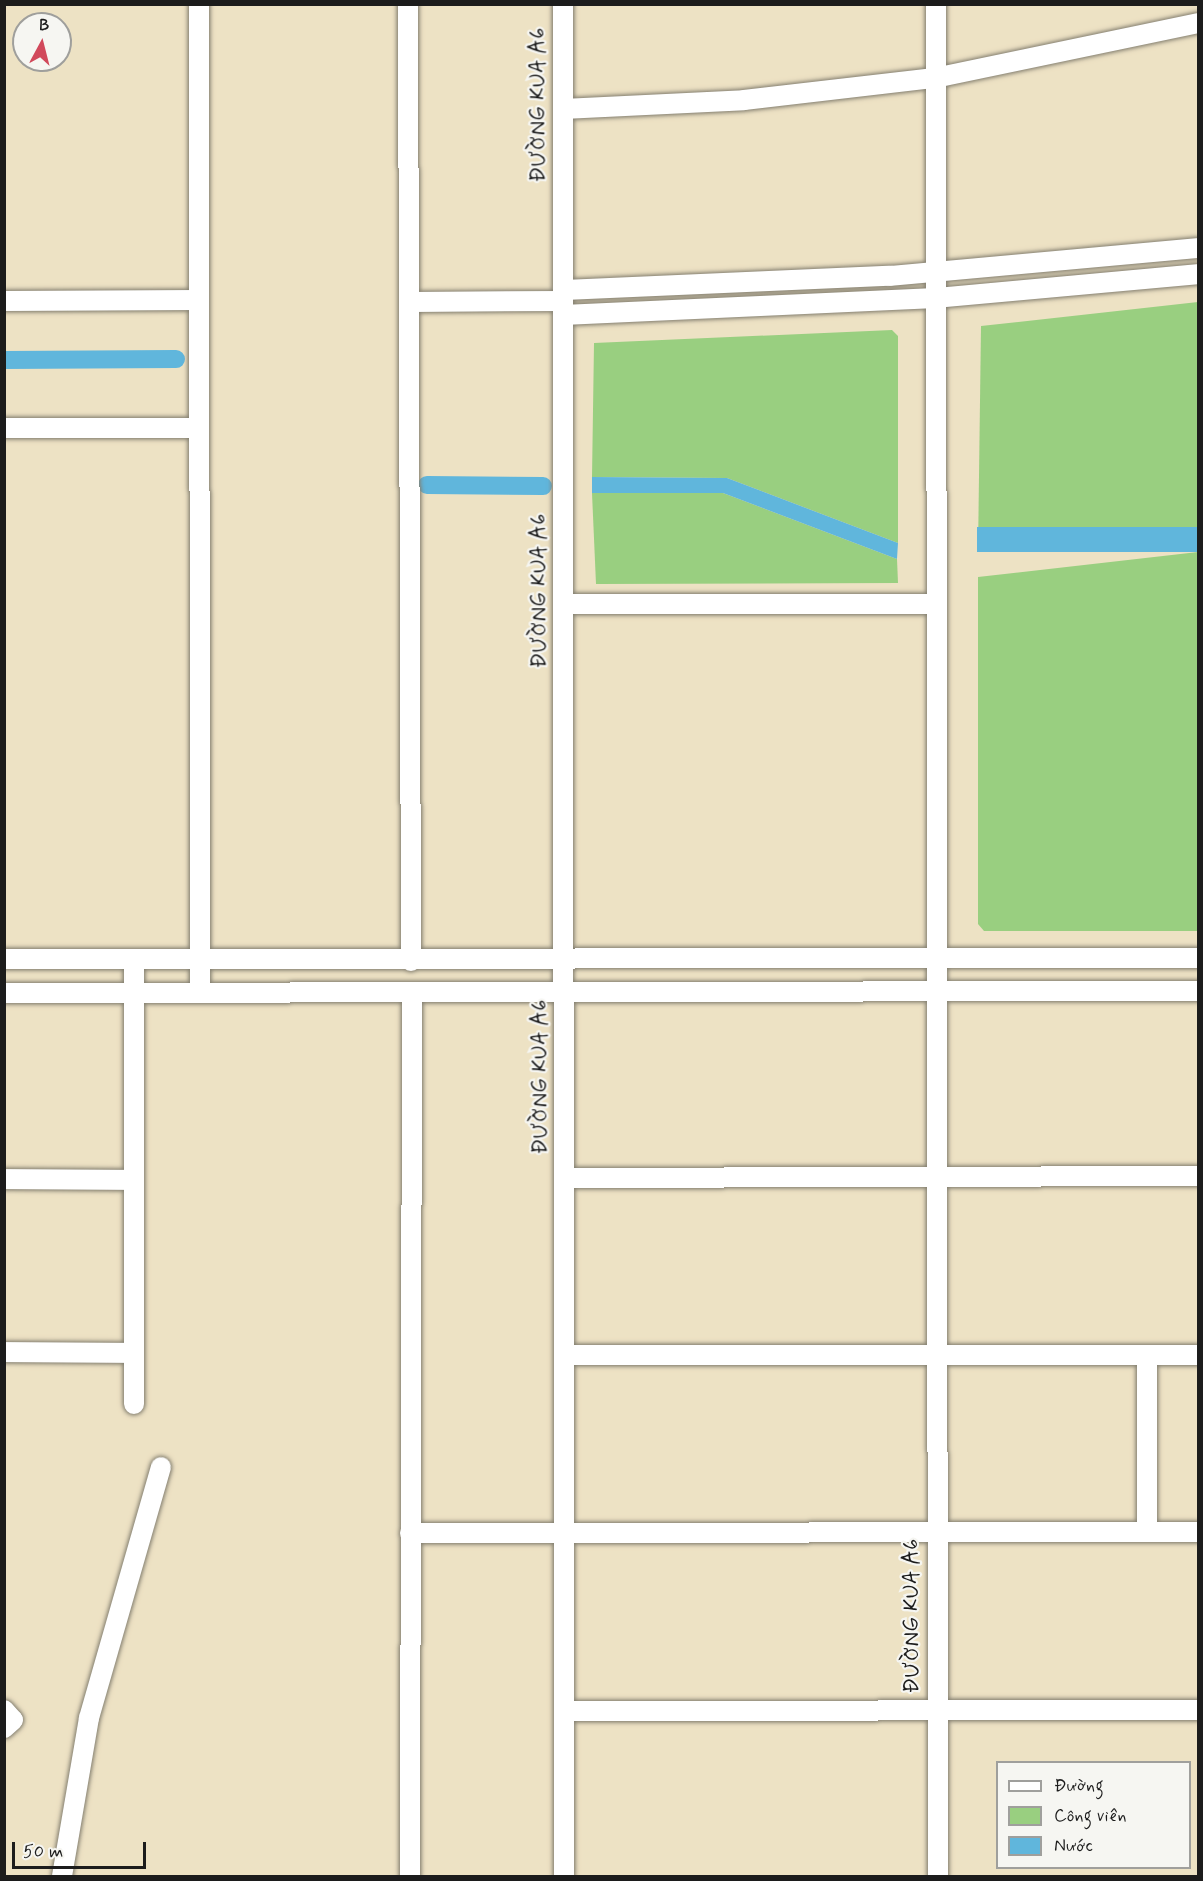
<!DOCTYPE html>
<meta charset="utf-8">
<style>
body{margin:0}
#map{position:relative;width:1203px;height:1881px;overflow:hidden;background:#ede2c4;font-family:Mynerve,sans-serif}
div>[style]{position:absolute}
.green>*{inset:0;background:#99cf80}
.water>*{inset:0;background:#60b6dc;transform-origin:0 0}
.canal>*{height:18px;margin:-9px;padding:0 9px;transform-origin:9px;border-radius:9px;background:#60b6dc}
.roads{filter:drop-shadow(0 0 2px #847f70) drop-shadow(0 0 2px #847f70)}
.minor>*{height:20px;margin:-10px;padding:0 10px;transform-origin:10px;border-radius:10px;background:#fff}
span{translate:-50% -50%;white-space:nowrap;text-align:center;line-height:1.15;-webkit-text-stroke:4.5px #f6f6f2;paint-order:stroke}
.street-label{font-size:22px;color:#1c1c1c}
.frame{position:absolute;inset:0;border:6px solid #1c1c1c;pointer-events:none}
.legend{position:absolute;left:996px;top:1761px;width:195px;height:108px;box-sizing:border-box;background:#f6f6f2;border:2px solid #9f9f9c;margin:0;padding:8px 10px;list-style:none;font-size:18px;color:#1c1c1c}
.legend li{display:flex;align-items:center;gap:12px;height:30px}
.legend b{width:30px;border:2px solid #9f9f9c}
.north{position:absolute;left:12px;top:12px;width:60px;height:60px;box-sizing:border-box;background:#f6f6f2;border:2px solid #9f9f9c;border-radius:50%;rotate:7deg;font-size:16px;font-weight:700;line-height:24px;text-align:center;color:#1c1c1c}
.north::after{content:'';display:block;margin:auto;width:21px;height:27px;background:#d1495b;clip-path:polygon(50% 0,100% 100%,50% 72%,0 100%)}
.scale{position:absolute;left:12px;top:1842px;width:134px;height:27px;box-sizing:border-box;border:3px solid #1c1c1c;border-top:0;padding-left:8px;font-size:18px;line-height:21px;white-space:nowrap;color:#1c1c1c;-webkit-text-stroke:4px #f6f6f2;paint-order:stroke}
</style>
<div id="map">
<div class="green">
<div style="clip-path:polygon(1198px 302px,1198px 527px,978px 552px,981px 326px)"></div>
<div style="clip-path:polygon(892px 330px,898px 336px,898px 543px,727px 478px,592px 477px,594px 343px)"></div>
<div style="clip-path:polygon(592px 493px,723px 493px,897px 559px,898px 583px,596px 584px)"></div>
<div style="clip-path:polygon(1198px 552px,1198px 931px,984px 931px,978px 924px,978px 577px)"></div>
</div>
<div class="water">
<div style="clip-path:polygon(592px 477px,727px 478px,898px 543px,897px 559px,723px 493px,592px 493px)"></div>
<div style="left:1198px;top:527px;width:25px;height:221px;rotate:90deg"></div>
</div>
<div class="canal">
<div style="left:4px;top:360px;width:172px;rotate:-0.3deg"></div>
<div style="left:427px;top:485px;width:116px;rotate:0.5deg"></div>
</div>
<div class="roads">
<div class="minor">
<div style="left:199px;top:4px;width:989px;rotate:89.94deg"></div>
<div style="left:408px;top:4px;width:957px;rotate:89.82deg"></div>
<div style="left:563px;top:4px;width:1872px;rotate:89.97deg"></div>
<div style="left:936px;top:4px;width:1872px;rotate:89.94deg"></div>
<div style="left:563px;top:109px;width:181px;rotate:-2.8deg"></div>
<div style="left:744px;top:100px;width:192px;rotate:-6.6deg"></div>
<div style="left:935px;top:78px;width:269px;rotate:-11.8deg"></div>
<div style="left:563px;top:290px;width:327px;rotate:-2.5deg"></div>
<div style="left:890px;top:276px;width:309px;rotate:-5.2deg"></div>
<div style="left:4px;top:301px;width:195px;rotate:-0.3deg"></div>
<div style="left:411px;top:302px;width:152px;rotate:-0.4deg"></div>
<div style="left:563px;top:315px;width:373px;rotate:-2.6deg"></div>
<div style="left:936px;top:298px;width:263px;rotate:-5.2deg"></div>
<div style="left:4px;top:428px;width:195px"></div>
<div style="left:564px;top:604px;width:373px"></div>
<div style="left:4px;top:959px;width:1194px;rotate:-0.05deg"></div>
<div style="left:134px;top:960px;width:444px;rotate:90deg"></div>
<div style="left:4px;top:993px;width:1194px;rotate:-0.1deg"></div>
<div style="left:565px;top:1178px;width:633px;rotate:-0.18deg"></div>
<div style="left:4px;top:1179px;width:130px;rotate:0.4deg"></div>
<div style="left:4px;top:1352px;width:130px;rotate:0.4deg"></div>
<div style="left:565px;top:1355px;width:633px"></div>
<div style="left:1147px;top:1532px;width:177px;rotate:-90deg"></div>
<div style="left:410px;top:1533px;width:788px;rotate:-0.07deg"></div>
<div style="left:4px;top:1710px;width:13px;rotate:48deg"></div>
<div style="left:13px;top:1720px;width:12px;rotate:138deg"></div>
<div style="left:564px;top:1711px;width:634px;rotate:-0.09deg"></div>
<div style="left:62px;top:1876px;width:160px;rotate:-80.3deg"></div>
<div style="left:89px;top:1718px;width:261px;rotate:-74deg"></div>
<div style="left:410px;top:1876px;width:883px;rotate:-89.87deg"></div>
</div>
</div>
<div class="street-label">
<span style="left:539px;top:105px;rotate:-90deg">ĐƯỜNG KUA A6</span>
<span style="left:540px;top:591px;rotate:-90deg">ĐƯỜNG KUA A6</span>
<span style="left:541px;top:1077px;rotate:-90deg">ĐƯỜNG KUA A6</span>
<span style="left:913px;top:1616px;rotate:-90deg">ĐƯỜNG KUA A6</span>
</div>
<div class="frame"></div>
<ul class="legend">
<li><b style="height:8px;background:#fff"></b>Đường</li>
<li><b style="height:16px;background:#99cf80"></b>Công viên</li>
<li><b style="height:16px;background:#60b6dc"></b>Nước</li>
</ul>
<div class="north">B</div>
<div class="scale">50 m</div>
</div>
